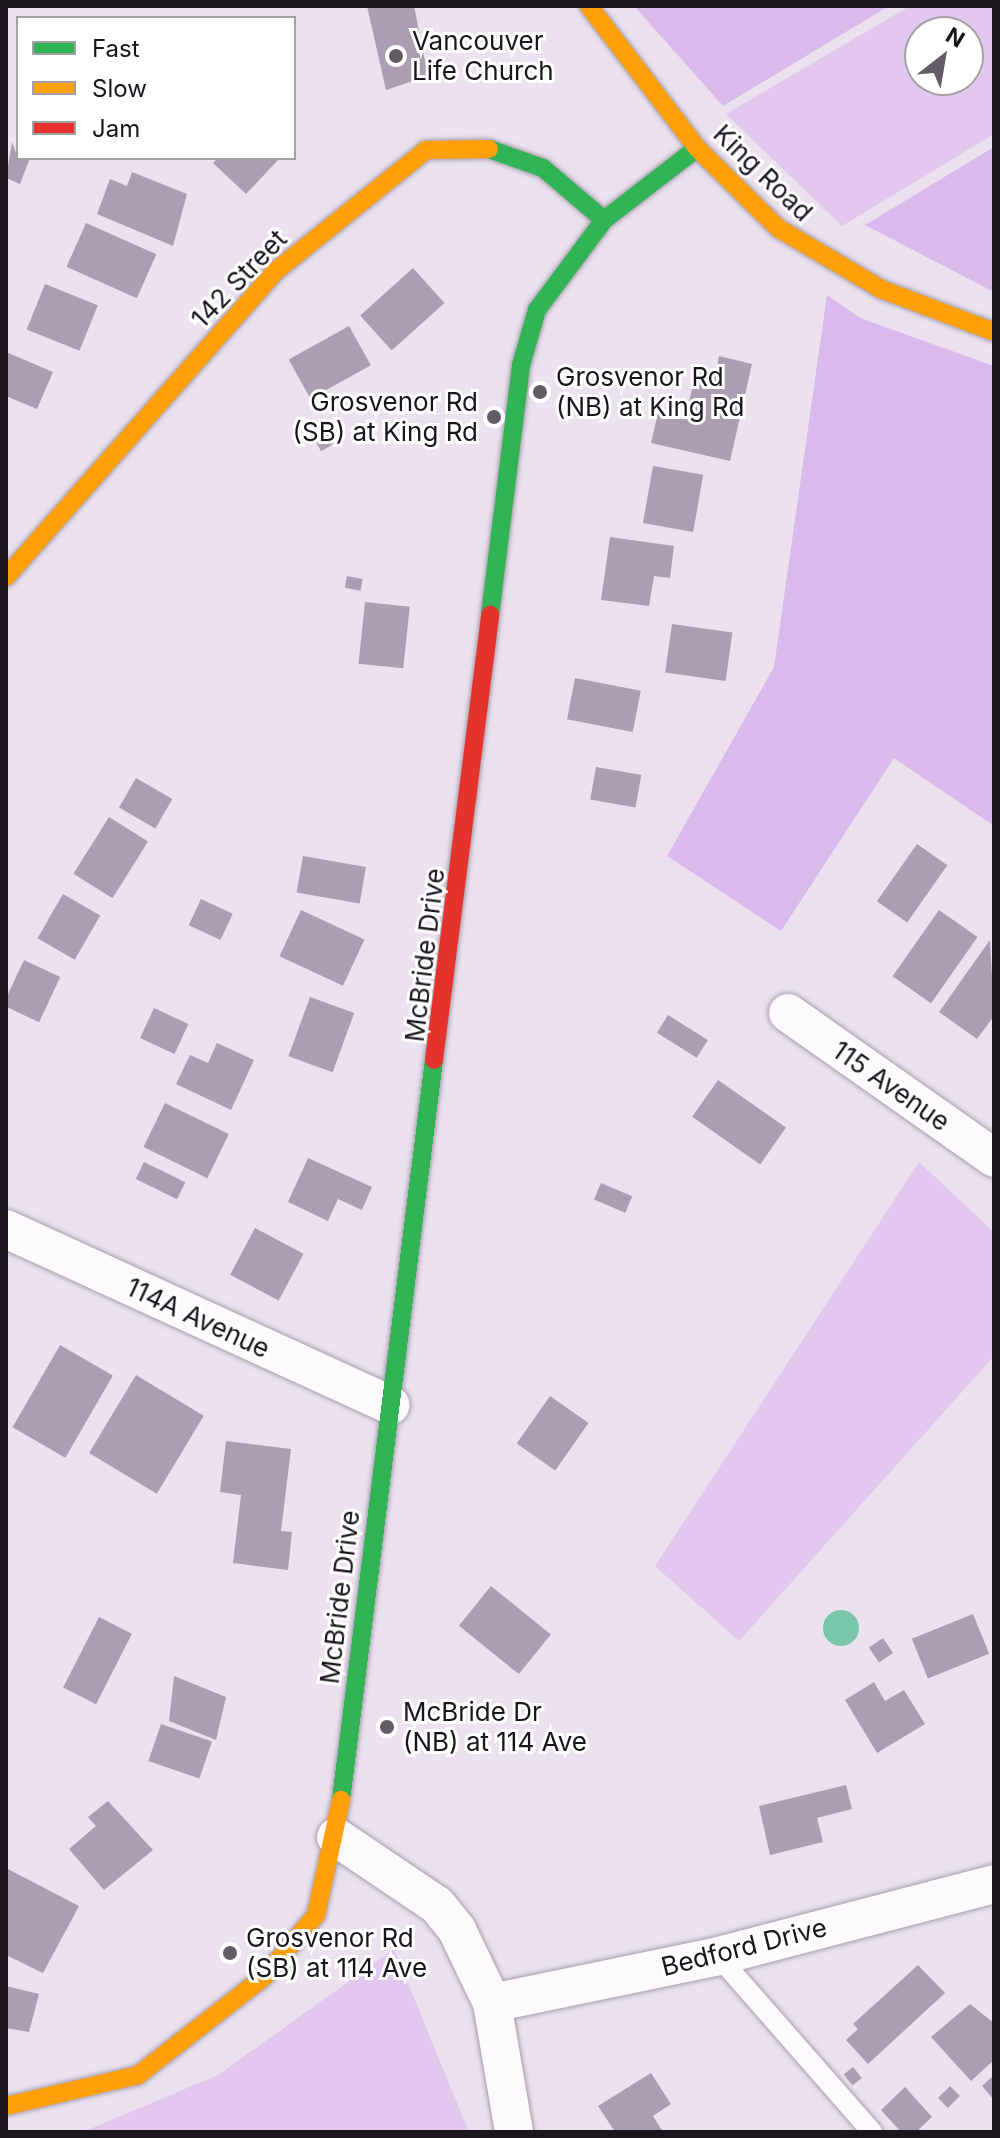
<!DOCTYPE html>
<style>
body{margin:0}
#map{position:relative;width:1000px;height:2138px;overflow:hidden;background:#ebe1ef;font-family:Inter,sans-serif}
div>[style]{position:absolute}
.green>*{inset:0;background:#e2c7ee}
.forest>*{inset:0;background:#dcb9ec}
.water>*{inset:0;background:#79c6aa}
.round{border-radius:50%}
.building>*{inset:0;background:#ac9eb2;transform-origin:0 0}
.roads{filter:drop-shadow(0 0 2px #a69eaa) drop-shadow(0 0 2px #a69eaa)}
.lane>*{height:20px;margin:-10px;padding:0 10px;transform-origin:10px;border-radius:10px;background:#fcfafd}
.street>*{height:38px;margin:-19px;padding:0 19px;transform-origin:19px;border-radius:19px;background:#fcfafd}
.fast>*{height:18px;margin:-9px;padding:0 9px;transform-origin:9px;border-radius:9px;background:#30b455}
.slow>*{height:18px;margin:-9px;padding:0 9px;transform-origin:9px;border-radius:9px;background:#ff9f0a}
.jam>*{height:18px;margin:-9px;padding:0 9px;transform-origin:9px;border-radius:9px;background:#e5322d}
.dots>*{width:22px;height:22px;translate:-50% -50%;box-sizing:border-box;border:4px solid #fff;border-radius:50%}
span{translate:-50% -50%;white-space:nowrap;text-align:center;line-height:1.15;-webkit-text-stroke:6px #fff;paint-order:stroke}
.poi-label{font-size:26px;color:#1a141d}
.left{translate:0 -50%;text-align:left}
.right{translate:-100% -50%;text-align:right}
.street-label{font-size:26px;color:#1a141d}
.frame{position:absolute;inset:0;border:8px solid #1a141d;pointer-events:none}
.legend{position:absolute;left:16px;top:16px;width:280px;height:144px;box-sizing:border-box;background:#fff;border:2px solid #a3a1a5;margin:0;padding:10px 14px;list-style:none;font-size:24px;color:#1a141d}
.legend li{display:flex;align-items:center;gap:16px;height:40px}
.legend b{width:40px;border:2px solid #a3a1a5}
.north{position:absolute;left:904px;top:16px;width:80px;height:80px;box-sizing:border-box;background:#fff;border:2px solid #a3a1a5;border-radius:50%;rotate:31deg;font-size:22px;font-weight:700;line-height:32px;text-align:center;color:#1a141d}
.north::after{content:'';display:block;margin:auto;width:28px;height:36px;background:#635c66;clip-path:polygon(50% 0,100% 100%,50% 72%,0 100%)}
</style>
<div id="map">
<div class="green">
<div style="clip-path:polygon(evenodd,910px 6px,994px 6px,994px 134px,842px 226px,726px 114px,910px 6px,920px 32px,968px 32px,968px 80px,920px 80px,920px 32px)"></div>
<div style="clip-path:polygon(919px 1162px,994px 1232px,994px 1356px,739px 1641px,655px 1566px)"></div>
<div style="clip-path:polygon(394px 1949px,469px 2132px,83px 2132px,218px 2075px)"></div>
</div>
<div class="forest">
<div style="clip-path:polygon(634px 6px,889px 6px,723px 106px)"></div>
<div style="clip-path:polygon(994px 147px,994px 292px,865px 225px)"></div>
<div style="clip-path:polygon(827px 295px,860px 318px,994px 366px,994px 826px,894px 758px,781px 931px,667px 856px,774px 667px)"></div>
</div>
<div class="water">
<div class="round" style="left:823px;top:1610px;width:36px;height:36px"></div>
</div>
<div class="building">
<div style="clip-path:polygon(367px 6px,414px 6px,428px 76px,386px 90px)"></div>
<div style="clip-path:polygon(12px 142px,18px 158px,30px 158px,20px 184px,6px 178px)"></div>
<div style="clip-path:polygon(218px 158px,280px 158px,246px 194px,213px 163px)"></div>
<div style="clip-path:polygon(132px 172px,187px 194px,173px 246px,97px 214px,110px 179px,127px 186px)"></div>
<div style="left:86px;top:223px;width:77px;height:48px;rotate:24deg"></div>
<div style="left:413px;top:268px;width:47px;height:71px;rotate:48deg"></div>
<div style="left:45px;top:284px;width:57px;height:49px;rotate:22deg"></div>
<div style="left:349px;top:326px;width:45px;height:69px;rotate:61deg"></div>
<div style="clip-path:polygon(6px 352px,53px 372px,37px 409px,6px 396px)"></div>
<div style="clip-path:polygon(719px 356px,752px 364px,730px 461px,651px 443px,658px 413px,685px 419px,696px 372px,715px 376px)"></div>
<div style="left:325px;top:426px;width:20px;height:16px;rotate:60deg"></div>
<div style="left:653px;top:466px;width:51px;height:58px;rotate:10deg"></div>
<div style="clip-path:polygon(610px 537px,674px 546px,670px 578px,654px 576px,649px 606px,601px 600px)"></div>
<div style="left:347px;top:576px;width:16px;height:12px;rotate:11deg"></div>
<div style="left:365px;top:602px;width:45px;height:62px;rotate:6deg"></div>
<div style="left:672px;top:624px;width:61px;height:49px;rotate:8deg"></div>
<div style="left:575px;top:678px;width:67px;height:42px;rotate:11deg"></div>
<div style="left:596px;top:767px;width:46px;height:33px;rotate:10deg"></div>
<div style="left:136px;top:778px;width:42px;height:34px;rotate:30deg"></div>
<div style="left:109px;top:817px;width:46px;height:67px;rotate:32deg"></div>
<div style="left:917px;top:844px;width:37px;height:70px;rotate:35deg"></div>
<div style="left:303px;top:856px;width:64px;height:37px;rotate:10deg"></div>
<div style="left:63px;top:894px;width:43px;height:51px;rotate:30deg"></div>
<div style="left:201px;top:899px;width:35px;height:29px;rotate:25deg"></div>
<div style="left:301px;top:910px;width:70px;height:51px;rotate:25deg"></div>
<div style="left:939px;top:910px;width:47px;height:81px;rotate:35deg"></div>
<div style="clip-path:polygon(990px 940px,994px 1016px,977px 1039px,939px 1012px)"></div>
<div style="left:24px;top:960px;width:40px;height:50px;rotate:25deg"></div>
<div style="left:310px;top:997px;width:47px;height:63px;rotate:20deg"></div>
<div style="left:154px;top:1008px;width:38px;height:33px;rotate:25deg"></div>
<div style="left:668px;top:1015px;width:47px;height:21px;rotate:32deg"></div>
<div style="clip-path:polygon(217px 1043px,254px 1060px,231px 1110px,176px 1084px,190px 1055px,208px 1063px)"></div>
<div style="left:718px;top:1080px;width:83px;height:45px;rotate:35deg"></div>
<div style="left:165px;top:1103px;width:71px;height:49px;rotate:26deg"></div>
<div style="clip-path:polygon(308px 1158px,372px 1187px,362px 1210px,338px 1199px,328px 1221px,288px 1202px)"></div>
<div style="left:144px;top:1162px;width:46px;height:19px;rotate:26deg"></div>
<div style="left:601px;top:1183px;width:34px;height:18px;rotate:23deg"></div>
<div style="left:255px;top:1228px;width:55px;height:53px;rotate:28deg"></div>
<div style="left:60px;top:1345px;width:61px;height:95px;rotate:30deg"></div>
<div style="left:136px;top:1375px;width:79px;height:91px;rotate:31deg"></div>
<div style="left:550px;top:1396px;width:47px;height:58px;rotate:35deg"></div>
<div style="clip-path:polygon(226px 1441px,291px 1449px,281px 1531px,292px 1532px,288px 1570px,233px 1563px,241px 1495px,220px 1492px)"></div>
<div style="left:491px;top:1586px;width:77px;height:51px;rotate:39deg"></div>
<div style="left:973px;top:1614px;width:43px;height:66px;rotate:68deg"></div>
<div style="left:99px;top:1617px;width:37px;height:79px;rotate:27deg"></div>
<div style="left:883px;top:1638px;width:18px;height:17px;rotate:56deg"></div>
<div style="clip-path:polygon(174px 1676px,226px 1697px,216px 1740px,169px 1721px)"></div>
<div style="clip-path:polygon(874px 1682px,885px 1701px,904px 1690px,925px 1724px,877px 1753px,845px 1700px)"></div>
<div style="left:161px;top:1724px;width:54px;height:39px;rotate:19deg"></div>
<div style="clip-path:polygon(846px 1785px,852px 1809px,817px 1818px,823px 1842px,770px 1855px,759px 1806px)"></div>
<div style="clip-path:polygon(108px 1801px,153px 1850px,104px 1890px,69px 1849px,96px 1826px,88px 1817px)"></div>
<div style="clip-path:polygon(6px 1868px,79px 1906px,43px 1973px,6px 1955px)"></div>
<div style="clip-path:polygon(918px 1965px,945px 1993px,868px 2064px,846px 2040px,858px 2029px,853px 2024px)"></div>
<div style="clip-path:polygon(6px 1986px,39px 1994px,29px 2032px,6px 2028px)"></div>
<div style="clip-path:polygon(970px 2004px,994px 2023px,994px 2060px,971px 2081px,931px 2037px)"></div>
<div style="left:853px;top:2067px;width:14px;height:12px;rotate:51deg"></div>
<div style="clip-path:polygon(651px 2073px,671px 2104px,653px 2116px,663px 2132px,615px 2132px,598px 2106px)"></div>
<div style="clip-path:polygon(994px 2075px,994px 2100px,982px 2086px)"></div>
<div style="left:950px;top:2086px;width:14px;height:17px;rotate:45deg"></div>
<div style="clip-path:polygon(905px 2087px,932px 2117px,916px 2132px,901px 2132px,881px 2110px)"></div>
</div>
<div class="roads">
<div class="lane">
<div style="left:718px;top:1956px;width:234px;rotate:48.8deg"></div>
</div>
<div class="street">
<div style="left:788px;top:1013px;width:252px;rotate:35.1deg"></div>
<div style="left:6px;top:1229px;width:423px;rotate:24.6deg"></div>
<div style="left:336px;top:1837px;width:122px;rotate:34deg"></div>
<div style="left:437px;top:1905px;width:32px;rotate:51deg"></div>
<div style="left:457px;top:1930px;width:81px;rotate:64.4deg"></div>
<div style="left:492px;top:2003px;width:131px;rotate:80.3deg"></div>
<div style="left:492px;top:2003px;width:231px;rotate:-11.7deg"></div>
<div style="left:718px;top:1956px;width:285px;rotate:-14.6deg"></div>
</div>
<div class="fast">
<div style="left:489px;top:149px;width:57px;rotate:19.4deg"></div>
<div style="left:543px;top:168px;width:80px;rotate:40.4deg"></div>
<div style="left:490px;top:615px;width:252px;rotate:-82.9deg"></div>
<div style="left:521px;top:365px;width:57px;rotate:-73.8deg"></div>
<div style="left:537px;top:310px;width:112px;rotate:-53.3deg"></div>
<div style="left:604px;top:220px;width:118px;rotate:-37.7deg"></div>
<div style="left:341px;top:1800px;width:746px;rotate:-82.84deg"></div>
</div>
<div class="slow">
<div style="left:589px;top:6px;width:178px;rotate:52.7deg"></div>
<div style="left:697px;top:148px;width:114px;rotate:44.6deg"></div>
<div style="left:778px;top:228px;width:120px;rotate:30.6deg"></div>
<div style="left:881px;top:289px;width:121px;rotate:20.8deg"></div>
<div style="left:6px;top:577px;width:409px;rotate:-48.6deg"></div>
<div style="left:277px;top:270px;width:191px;rotate:-38.8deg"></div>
<div style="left:426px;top:150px;width:63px;rotate:-0.9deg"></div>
<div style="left:6px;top:2106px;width:136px;rotate:-13.2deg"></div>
<div style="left:138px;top:2075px;width:160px;rotate:-37.9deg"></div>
<div style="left:264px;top:1977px;width:81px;rotate:-50deg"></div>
<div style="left:316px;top:1915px;width:118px;rotate:-77.7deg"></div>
</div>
<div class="jam">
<div style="left:434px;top:1060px;width:449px;rotate:-82.8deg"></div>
</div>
</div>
<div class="dots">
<div style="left:396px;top:56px;background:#635c66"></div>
<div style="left:540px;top:392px;background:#635c66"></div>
<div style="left:494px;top:417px;background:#635c66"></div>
<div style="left:387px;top:1727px;background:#635c66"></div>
<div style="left:230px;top:1953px;background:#635c66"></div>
</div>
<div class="poi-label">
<span class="left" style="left:412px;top:56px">Vancouver<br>Life Church</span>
<span class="left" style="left:556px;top:392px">Grosvenor Rd<br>(NB) at King Rd</span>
<span class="right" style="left:478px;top:417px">Grosvenor Rd<br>(SB) at King Rd</span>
<span class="left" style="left:403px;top:1727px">McBride Dr<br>(NB) at 114 Ave</span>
<span class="left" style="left:246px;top:1953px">Grosvenor Rd<br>(SB) at 114 Ave</span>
</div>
<div class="street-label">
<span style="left:763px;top:173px;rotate:44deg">King Road</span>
<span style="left:239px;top:279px;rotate:-46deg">142 Street</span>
<span style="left:425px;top:955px;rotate:-83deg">McBride Drive</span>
<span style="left:891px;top:1086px;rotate:35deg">115 Avenue</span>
<span style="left:198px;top:1318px;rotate:25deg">114A Avenue</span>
<span style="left:340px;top:1597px;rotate:-83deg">McBride Drive</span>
<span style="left:744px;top:1947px;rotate:-14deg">Bedford Drive</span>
</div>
<div class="frame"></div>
<ul class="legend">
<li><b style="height:10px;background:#30b455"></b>Fast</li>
<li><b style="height:10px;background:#ff9f0a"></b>Slow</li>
<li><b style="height:10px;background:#e5322d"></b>Jam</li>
</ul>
<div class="north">N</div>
</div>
